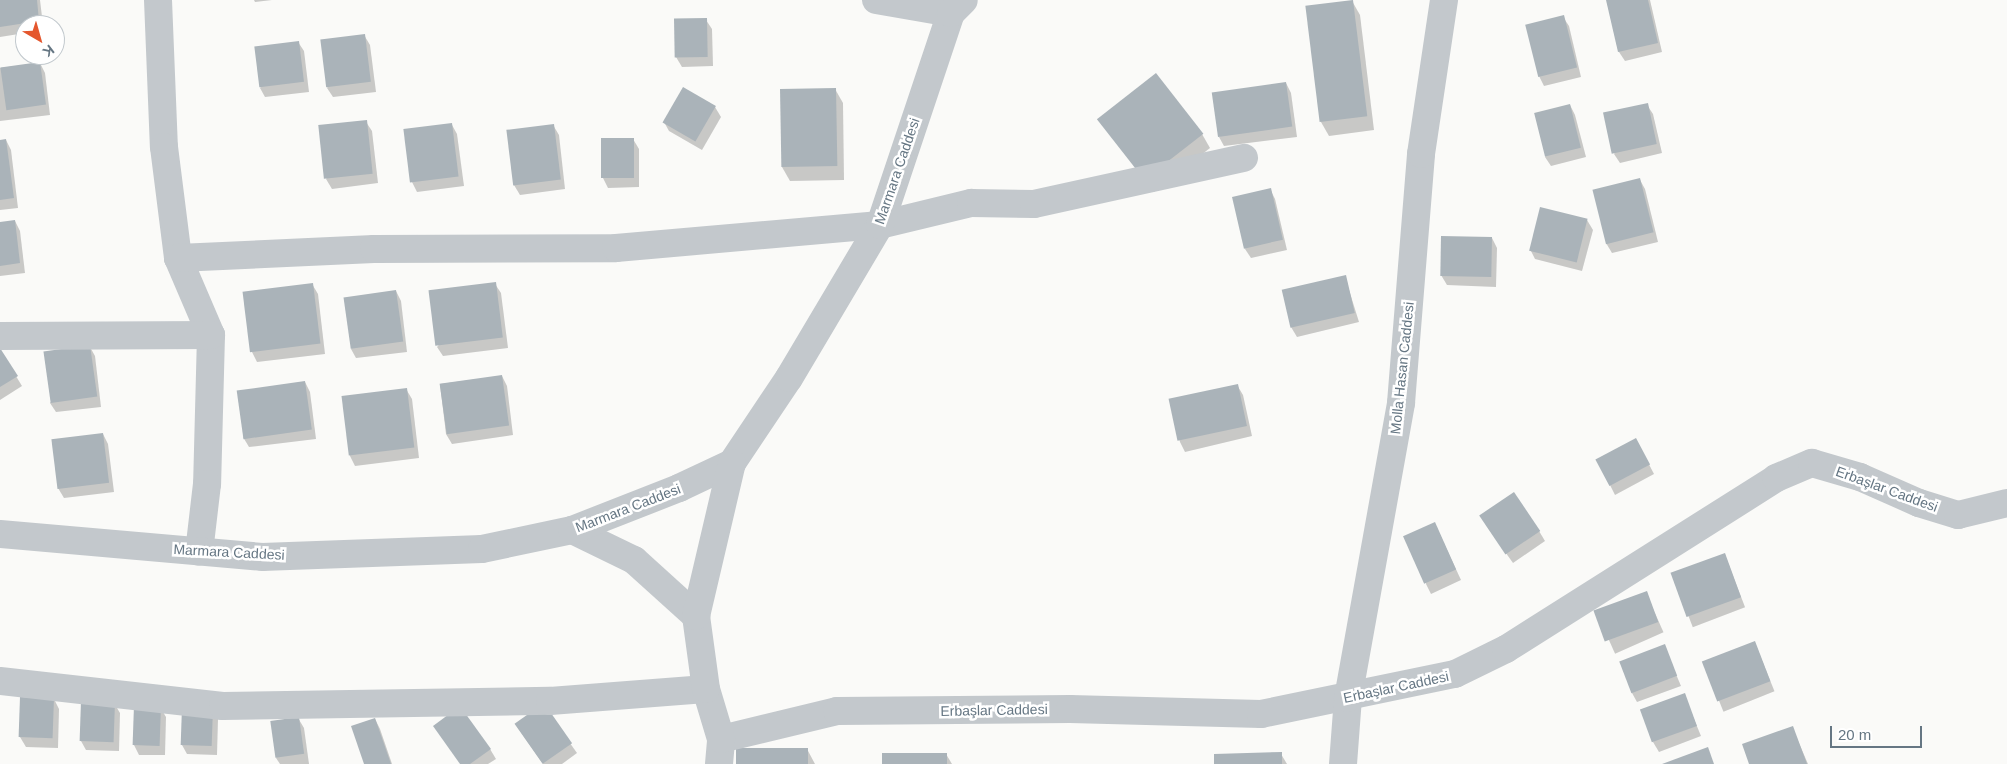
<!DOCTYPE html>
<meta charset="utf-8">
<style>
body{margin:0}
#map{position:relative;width:2007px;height:764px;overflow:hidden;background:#fafaf8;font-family:Arial,sans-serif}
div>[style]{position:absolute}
.shadow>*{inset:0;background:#0003;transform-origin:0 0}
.building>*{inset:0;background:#aab3b9;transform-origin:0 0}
.minor>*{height:28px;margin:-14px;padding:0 14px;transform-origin:14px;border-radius:14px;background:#c3c8cc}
span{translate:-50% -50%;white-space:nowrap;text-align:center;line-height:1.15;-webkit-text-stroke:5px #fff;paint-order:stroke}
.street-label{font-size:14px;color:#657683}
.north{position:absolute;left:15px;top:15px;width:50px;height:50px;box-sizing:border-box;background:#fff;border:1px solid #c1c8cd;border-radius:50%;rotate:142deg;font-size:14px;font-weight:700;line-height:20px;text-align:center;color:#657683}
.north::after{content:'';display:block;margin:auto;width:18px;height:22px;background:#e4572e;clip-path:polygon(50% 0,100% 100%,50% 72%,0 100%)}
.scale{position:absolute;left:1830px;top:726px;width:92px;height:22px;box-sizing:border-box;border:2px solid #657683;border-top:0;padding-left:6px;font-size:15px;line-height:18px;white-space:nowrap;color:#657683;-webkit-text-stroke:4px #fff;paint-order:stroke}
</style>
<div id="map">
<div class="shadow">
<div style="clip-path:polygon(0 0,40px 0,43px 25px,25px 25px,25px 33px,0 37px)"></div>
<div style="clip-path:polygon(254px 0,272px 0,255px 2px)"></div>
<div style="clip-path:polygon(1650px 0,1662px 52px,1625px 61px,1619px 52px,1607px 1px)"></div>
<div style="clip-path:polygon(1352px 1px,1360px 15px,1374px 130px,1329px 136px,1321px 122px,1307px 7px)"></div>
<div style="clip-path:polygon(1563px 17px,1569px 26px,1581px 77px,1544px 86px,1539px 76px)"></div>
<div style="clip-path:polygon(706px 20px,712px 29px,713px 66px,682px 67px,676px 57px)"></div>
<div style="clip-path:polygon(364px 35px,370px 45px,376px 92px,333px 97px,327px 88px)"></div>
<div style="clip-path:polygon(298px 42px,304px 51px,309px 92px,265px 97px,260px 88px)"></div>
<div style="clip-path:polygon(40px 63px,45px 73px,50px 115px,0 121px,0 68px)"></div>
<div style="clip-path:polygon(1286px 83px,1291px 93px,1297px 137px,1224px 146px,1219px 137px)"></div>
<div style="clip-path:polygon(835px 89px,843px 103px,844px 180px,790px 181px,782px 167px)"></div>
<div style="clip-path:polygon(1570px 105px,1575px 115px,1586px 157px,1551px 166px,1545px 157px)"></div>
<div style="clip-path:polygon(1647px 105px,1653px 114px,1662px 153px,1620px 163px,1614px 154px)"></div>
<div style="clip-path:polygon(715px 107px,721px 117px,702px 150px,669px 131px,664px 122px)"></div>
<div style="clip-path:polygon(1099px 119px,1202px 134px,1210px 148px,1154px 192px)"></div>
<div style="clip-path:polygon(366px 122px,372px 131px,378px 183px,332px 189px,326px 179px)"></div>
<div style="clip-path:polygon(452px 125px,457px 134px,464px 186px,417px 192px,412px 182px)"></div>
<div style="clip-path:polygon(553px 125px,559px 135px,565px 189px,520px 195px,514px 185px)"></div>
<div style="clip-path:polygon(633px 139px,639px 149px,639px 187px,608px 188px,603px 178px)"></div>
<div style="clip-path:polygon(6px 140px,11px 150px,18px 208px,0 210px,0 141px)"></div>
<div style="clip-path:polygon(1640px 180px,1645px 189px,1658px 242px,1612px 253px,1606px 243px)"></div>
<div style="clip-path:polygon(1270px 189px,1275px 199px,1287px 250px,1251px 258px,1245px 249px)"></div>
<div style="clip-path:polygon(1587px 220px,1593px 230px,1582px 271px,1535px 259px,1530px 249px)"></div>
<div style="clip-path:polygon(15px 221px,20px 231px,25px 273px,0 276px,0 223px)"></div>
<div style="clip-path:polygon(1492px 238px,1497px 248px,1496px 287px,1447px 285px,1441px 275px)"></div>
<div style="clip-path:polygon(1345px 277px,1359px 322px,1297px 337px,1291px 327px)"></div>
<div style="clip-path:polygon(312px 284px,318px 294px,325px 354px,257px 362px,252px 352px)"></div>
<div style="clip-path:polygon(495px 284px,501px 293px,508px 348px,443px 356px,437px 347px)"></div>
<div style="clip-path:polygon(396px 291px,401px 301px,407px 352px,356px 358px,351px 349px)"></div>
<div style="clip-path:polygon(90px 347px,95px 356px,101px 407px,56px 412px,50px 403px)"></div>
<div style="clip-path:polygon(0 350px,22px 386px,0 400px)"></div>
<div style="clip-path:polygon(502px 376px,507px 386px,513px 435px,452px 444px,446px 434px,440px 384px)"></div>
<div style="clip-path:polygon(305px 382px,310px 392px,316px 439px,249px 447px,243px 437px)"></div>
<div style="clip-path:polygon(1237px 385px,1243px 395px,1252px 436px,1185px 452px,1180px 442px,1170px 401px)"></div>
<div style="clip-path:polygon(406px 389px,412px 399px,419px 458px,355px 466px,350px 456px,343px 397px)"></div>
<div style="clip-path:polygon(103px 434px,108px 444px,114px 492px,64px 498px,58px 488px)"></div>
<div style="clip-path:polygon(1641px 449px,1654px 474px,1615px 495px,1610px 485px)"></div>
<div style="clip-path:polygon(1435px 524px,1461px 580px,1431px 594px,1426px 584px)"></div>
<div style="clip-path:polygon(1486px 525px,1539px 531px,1545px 541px,1513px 563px)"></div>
<div style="left:1725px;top:555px;width:56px;height:56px;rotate:69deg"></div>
<div style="left:1646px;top:593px;width:43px;height:53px;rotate:66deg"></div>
<div style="left:1755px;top:643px;width:52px;height:55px;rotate:68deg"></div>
<div style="clip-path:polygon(1664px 646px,1681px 686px,1637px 702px,1632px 693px)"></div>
<div style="clip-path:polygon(1684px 695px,1701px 736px,1659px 752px,1653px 742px)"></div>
<div style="clip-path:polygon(21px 698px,54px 699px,59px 709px,58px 748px,26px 747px,20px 737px)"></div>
<div style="clip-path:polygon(114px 703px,120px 713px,119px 751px,86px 750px,81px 741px)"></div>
<div style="clip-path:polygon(543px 705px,577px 753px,562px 764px,543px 764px,516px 725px)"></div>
<div style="clip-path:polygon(160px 707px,166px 717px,165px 755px,139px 755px,134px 745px)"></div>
<div style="clip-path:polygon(212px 710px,218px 719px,217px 755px,187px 754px,182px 745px)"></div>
<div style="clip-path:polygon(298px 718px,304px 728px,309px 764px,280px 764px,276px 758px)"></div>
<div style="clip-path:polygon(375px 719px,380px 729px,392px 764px,365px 764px)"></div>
<div style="clip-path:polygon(1792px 727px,1808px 764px,1751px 764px)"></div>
<div style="clip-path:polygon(490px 749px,496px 759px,488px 764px,460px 764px)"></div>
<div style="clip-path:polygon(807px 749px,815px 764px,738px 764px)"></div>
<div style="clip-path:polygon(946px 754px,952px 764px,883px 764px)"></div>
<div style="clip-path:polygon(1281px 754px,1287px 764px,1215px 764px)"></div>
</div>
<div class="building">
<div style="clip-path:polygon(0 0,37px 0,39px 21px,0 27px)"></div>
<div style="left:1353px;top:0;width:117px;height:48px;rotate:83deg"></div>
<div style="clip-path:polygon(1606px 0,1648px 0,1658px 43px,1618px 52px)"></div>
<div style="left:1564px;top:15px;width:54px;height:40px;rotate:76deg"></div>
<div style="left:707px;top:18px;width:39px;height:33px;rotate:89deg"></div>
<div style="left:365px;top:34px;width:48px;height:45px;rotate:83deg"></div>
<div style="left:299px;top:41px;width:41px;height:45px;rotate:83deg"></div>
<div style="left:40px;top:62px;width:43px;height:40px;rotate:82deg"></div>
<div style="left:1156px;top:73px;width:77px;height:75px;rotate:52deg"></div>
<div style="left:1286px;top:82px;width:45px;height:75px;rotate:82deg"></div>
<div style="left:683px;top:87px;width:38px;height:41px;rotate:30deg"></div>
<div style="left:836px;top:88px;width:78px;height:56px;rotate:89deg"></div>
<div style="left:1648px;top:103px;width:42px;height:46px;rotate:78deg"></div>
<div style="left:1570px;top:104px;width:45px;height:37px;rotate:76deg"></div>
<div style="left:367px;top:120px;width:54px;height:49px;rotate:84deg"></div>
<div style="left:452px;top:123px;width:54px;height:49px;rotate:83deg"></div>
<div style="left:554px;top:124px;width:56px;height:48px;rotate:83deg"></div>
<div style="left:601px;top:138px;width:33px;height:40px"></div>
<div style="clip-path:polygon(6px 139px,14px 198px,0 200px,0 140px)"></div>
<div style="left:1640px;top:178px;width:56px;height:49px;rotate:76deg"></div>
<div style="left:1271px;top:188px;width:53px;height:40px;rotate:77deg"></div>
<div style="left:1540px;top:207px;width:49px;height:45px;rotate:14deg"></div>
<div style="clip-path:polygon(15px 220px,20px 263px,0 266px,0 222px)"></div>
<div style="left:1441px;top:236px;width:51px;height:40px;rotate:1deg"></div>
<div style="left:1346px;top:275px;width:39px;height:66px;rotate:77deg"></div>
<div style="left:496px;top:282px;width:56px;height:68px;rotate:83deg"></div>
<div style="left:313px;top:283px;width:61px;height:71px;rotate:83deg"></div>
<div style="left:396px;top:290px;width:52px;height:53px;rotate:82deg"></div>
<div style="left:90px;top:345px;width:52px;height:47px;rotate:82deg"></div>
<div style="clip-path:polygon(0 348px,18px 376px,0 387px)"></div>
<div style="left:502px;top:375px;width:51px;height:63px;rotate:82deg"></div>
<div style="left:305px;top:381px;width:49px;height:69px;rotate:82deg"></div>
<div style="left:1238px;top:384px;width:43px;height:71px;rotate:78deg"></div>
<div style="left:407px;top:388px;width:60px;height:66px;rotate:83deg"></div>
<div style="left:103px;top:433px;width:50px;height:52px;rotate:83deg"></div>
<div style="left:1636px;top:438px;width:30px;height:46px;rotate:62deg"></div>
<div style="left:1514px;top:492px;width:47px;height:42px;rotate:56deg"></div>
<div style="left:1435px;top:522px;width:52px;height:35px;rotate:66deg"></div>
<div style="left:1725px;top:553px;width:47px;height:58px;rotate:70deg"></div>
<div style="left:1647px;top:591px;width:33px;height:57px;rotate:70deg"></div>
<div style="left:1755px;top:641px;width:43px;height:57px;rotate:69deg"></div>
<div style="left:1665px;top:644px;width:34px;height:49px;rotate:69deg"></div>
<div style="left:1685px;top:693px;width:35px;height:48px;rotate:70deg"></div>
<div style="left:20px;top:697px;width:34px;height:40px;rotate:2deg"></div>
<div style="left:81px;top:701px;width:34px;height:40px;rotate:2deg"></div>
<div style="left:544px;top:703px;width:49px;height:36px;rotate:55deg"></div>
<div style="left:134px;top:705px;width:27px;height:40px;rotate:2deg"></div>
<div style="clip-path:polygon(460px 706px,491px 749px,470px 764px,460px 764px,433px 726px)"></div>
<div style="left:182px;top:707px;width:31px;height:38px;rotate:2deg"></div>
<div style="left:299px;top:717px;width:37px;height:29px;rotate:82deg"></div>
<div style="clip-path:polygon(375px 718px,391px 764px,364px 764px,351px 726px)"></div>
<div style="clip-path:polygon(1793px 726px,1807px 764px,1749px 764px,1742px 744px)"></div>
<div style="clip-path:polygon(1708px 747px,1714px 764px,1662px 764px)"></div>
<div style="left:808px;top:748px;width:16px;height:72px;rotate:90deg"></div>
<div style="clip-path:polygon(1282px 752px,1282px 764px,1214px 764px,1214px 754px)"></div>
<div style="left:947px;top:753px;width:11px;height:65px;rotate:90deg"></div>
</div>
<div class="minor">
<div style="left:158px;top:0;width:147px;rotate:87.7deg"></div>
<div style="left:164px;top:147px;width:112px;rotate:82.8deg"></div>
<div style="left:178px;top:258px;width:84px;rotate:66.8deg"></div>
<div style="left:211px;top:335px;width:149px;rotate:91.5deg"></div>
<div style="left:207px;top:484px;width:68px;rotate:96.7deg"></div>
<div style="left:876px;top:0;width:76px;rotate:9.8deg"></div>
<div style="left:178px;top:258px;width:196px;rotate:-2.6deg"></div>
<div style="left:374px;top:249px;width:242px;rotate:-0.2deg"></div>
<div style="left:616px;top:248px;width:265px;rotate:-5deg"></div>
<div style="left:880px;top:225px;width:94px;rotate:-13.6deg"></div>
<div style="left:971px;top:203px;width:63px;rotate:0.9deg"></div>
<div style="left:1034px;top:204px;width:215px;rotate:-12.4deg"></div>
<div style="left:0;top:336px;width:211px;rotate:-0.3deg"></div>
<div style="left:572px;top:530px;width:69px;rotate:25.8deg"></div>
<div style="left:634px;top:560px;width:84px;rotate:42.1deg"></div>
<div style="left:0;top:534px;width:263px;rotate:5deg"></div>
<div style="left:262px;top:557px;width:220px;rotate:-2.1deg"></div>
<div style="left:482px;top:549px;width:92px;rotate:-11.9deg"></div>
<div style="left:572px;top:530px;width:115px;rotate:-21.4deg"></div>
<div style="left:679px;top:488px;width:59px;rotate:-25.3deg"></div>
<div style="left:732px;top:463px;width:102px;rotate:-56.2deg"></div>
<div style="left:789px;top:378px;width:178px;rotate:-59.3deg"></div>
<div style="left:880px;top:225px;width:224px;rotate:-71.5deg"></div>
<div style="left:951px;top:13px;width:18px;rotate:-45deg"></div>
<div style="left:0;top:681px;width:224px;rotate:6.4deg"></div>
<div style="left:223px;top:706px;width:327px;rotate:-0.9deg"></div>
<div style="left:550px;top:701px;width:156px;rotate:-4.4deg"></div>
<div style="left:721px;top:739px;width:119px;rotate:-13.6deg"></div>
<div style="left:837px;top:711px;width:233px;rotate:-0.5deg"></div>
<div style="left:1070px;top:709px;width:191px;rotate:1.5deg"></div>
<div style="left:1261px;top:714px;width:198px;rotate:-11.7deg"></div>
<div style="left:1455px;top:674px;width:57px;rotate:-26.1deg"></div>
<div style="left:1506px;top:649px;width:320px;rotate:-32.3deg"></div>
<div style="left:1776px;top:478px;width:39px;rotate:-23deg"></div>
<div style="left:1812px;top:463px;width:50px;rotate:16.3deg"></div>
<div style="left:1860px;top:477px;width:64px;rotate:23.8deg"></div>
<div style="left:1919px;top:503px;width:41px;rotate:17.1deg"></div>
<div style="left:1958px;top:515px;width:50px;rotate:-13.8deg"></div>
<div style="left:719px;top:764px;width:25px;rotate:-85deg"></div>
<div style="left:721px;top:739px;width:52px;rotate:-106.7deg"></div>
<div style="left:706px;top:689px;width:74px;rotate:-97.8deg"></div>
<div style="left:696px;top:616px;width:157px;rotate:-76.8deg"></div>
<div style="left:1343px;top:764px;width:66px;rotate:-85.7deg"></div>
<div style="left:1348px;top:698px;width:300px;rotate:-79.8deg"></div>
<div style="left:1401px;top:403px;width:250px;rotate:-85.4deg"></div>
<div style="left:1421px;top:154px;width:156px;rotate:-81.5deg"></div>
</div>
<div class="street-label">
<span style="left:897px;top:171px;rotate:-71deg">Marmara Caddesi</span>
<span style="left:1402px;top:368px;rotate:-84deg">Molla Hasan Caddesi</span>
<span style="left:1887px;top:489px;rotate:20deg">Erbaşlar Caddesi</span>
<span style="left:628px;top:508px;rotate:-21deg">Marmara Caddesi</span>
<span style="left:229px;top:552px;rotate:3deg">Marmara Caddesi</span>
<span style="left:1396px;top:687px;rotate:-12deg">Erbaşlar Caddesi</span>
<span style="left:994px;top:710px;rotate:-1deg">Erbaşlar Caddesi</span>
</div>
<div class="north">K</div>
<div class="scale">20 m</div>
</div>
